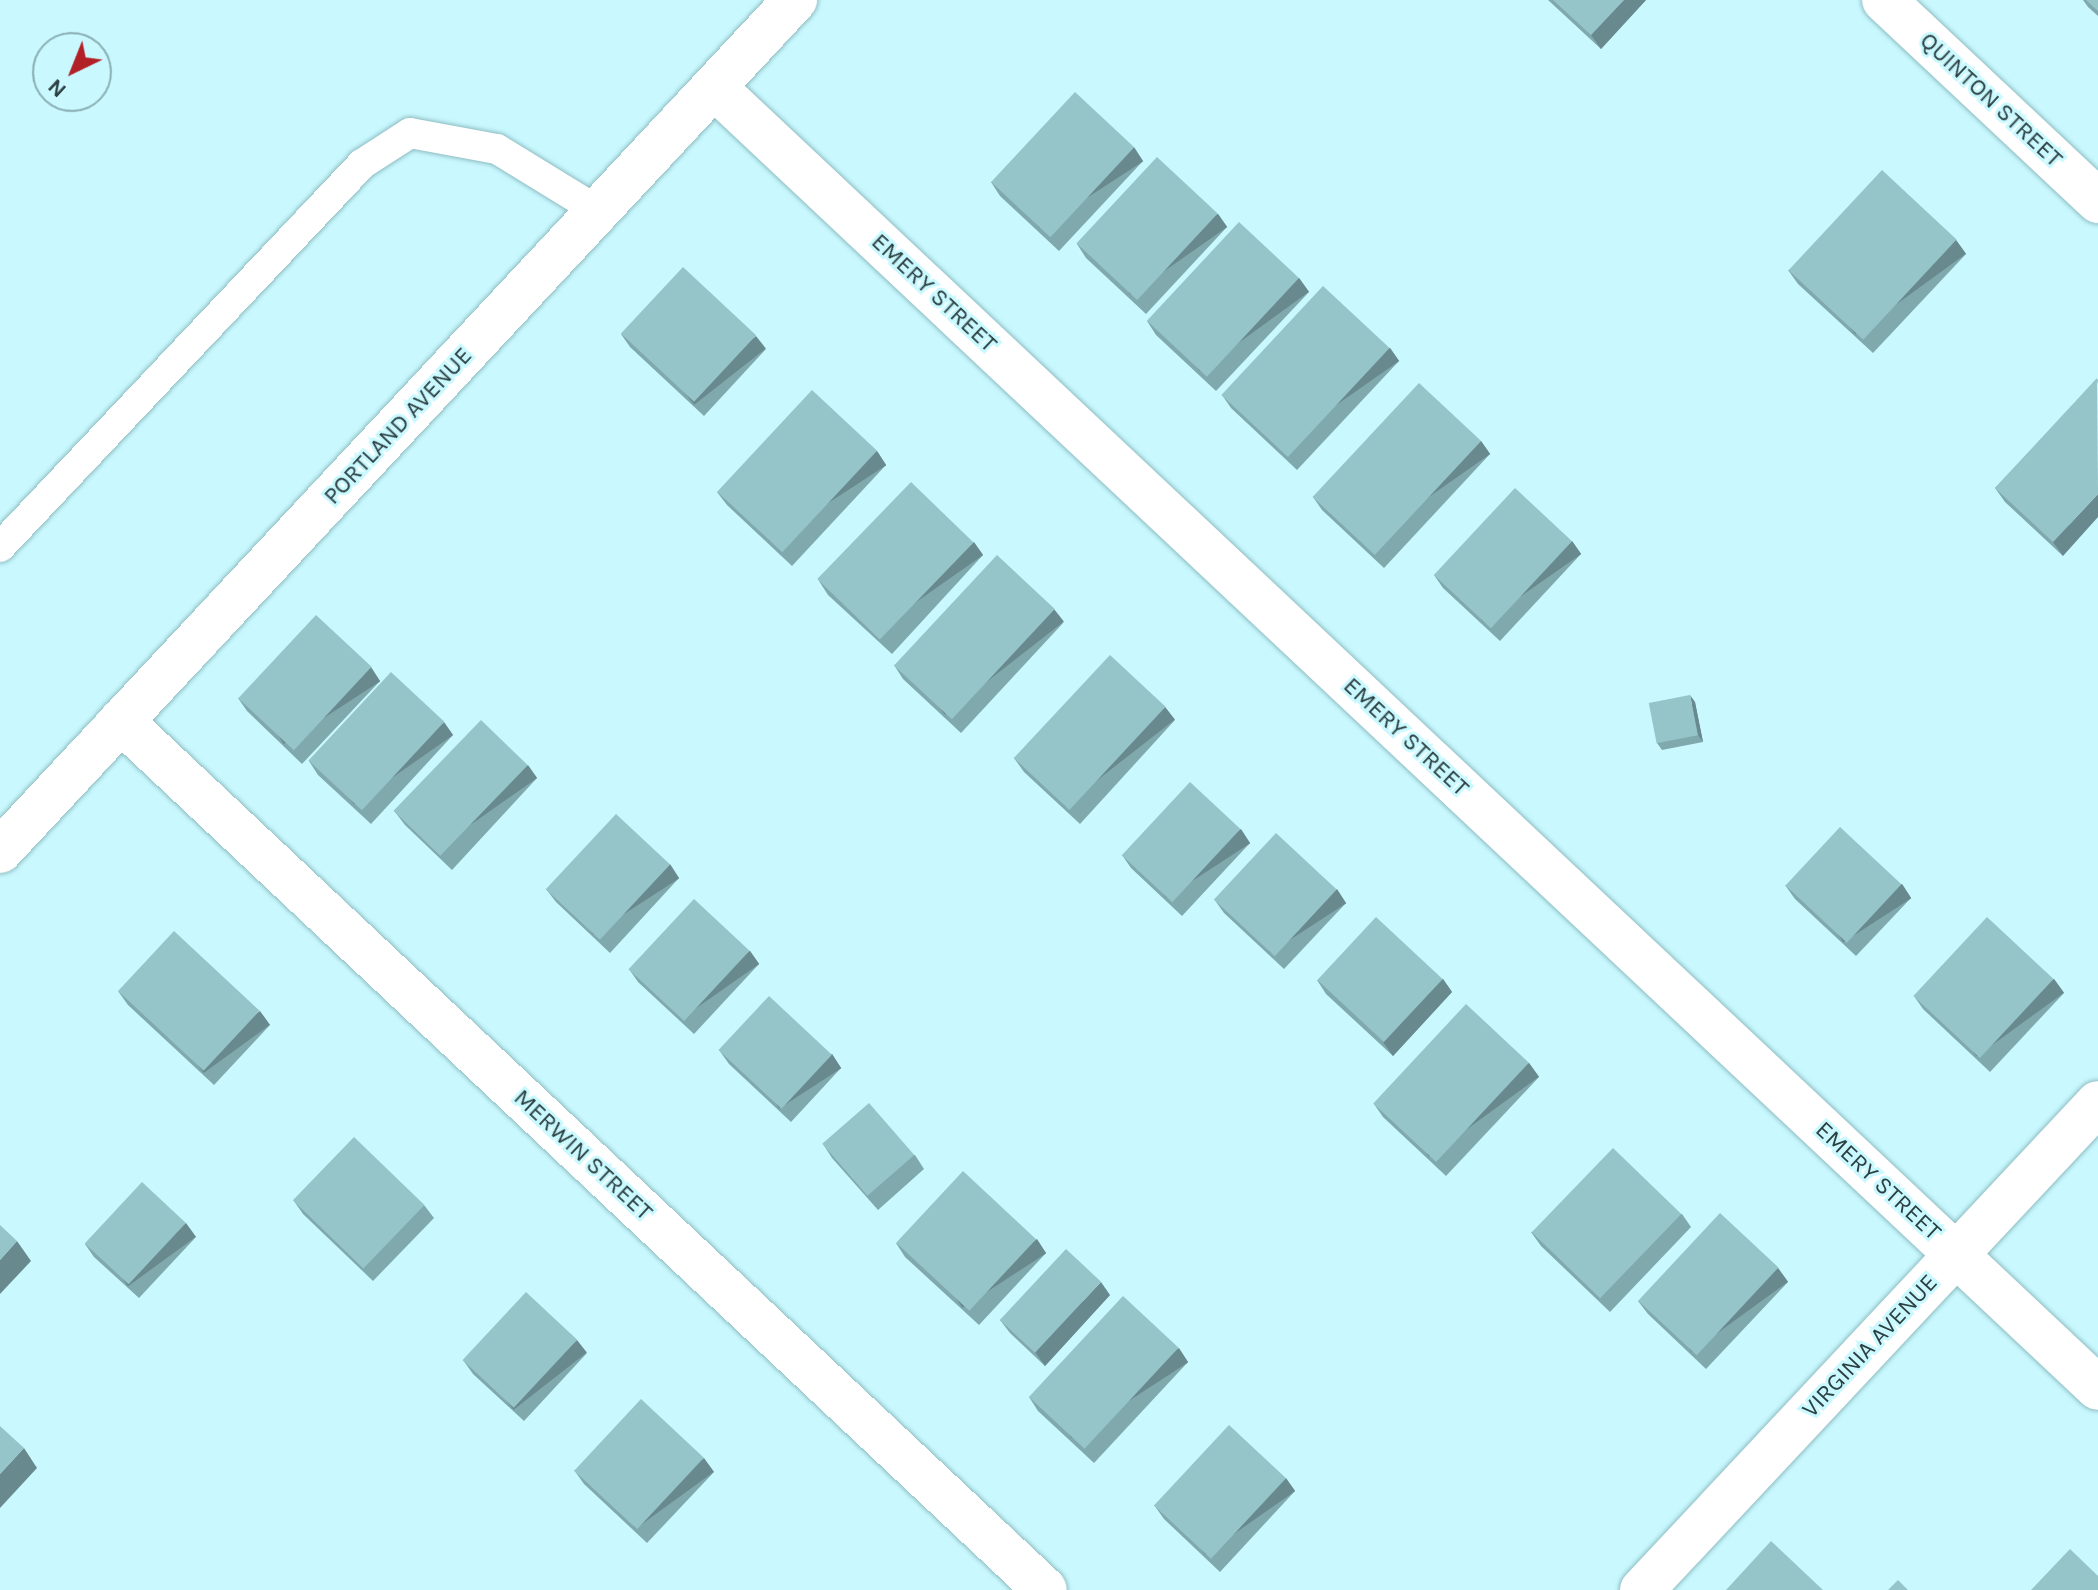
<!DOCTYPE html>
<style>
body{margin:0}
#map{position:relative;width:2098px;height:1590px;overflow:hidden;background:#c9f9ff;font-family:Karla,sans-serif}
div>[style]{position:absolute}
.roads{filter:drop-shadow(0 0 2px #8ebcc2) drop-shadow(0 0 2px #8ebcc2)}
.lane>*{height:30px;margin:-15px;padding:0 15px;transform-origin:15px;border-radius:15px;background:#fff}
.street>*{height:44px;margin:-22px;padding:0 22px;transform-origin:22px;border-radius:22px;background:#fff}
.wall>*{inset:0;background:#80a9ad}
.shaded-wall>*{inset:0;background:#68898d;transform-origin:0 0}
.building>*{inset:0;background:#95c4c9;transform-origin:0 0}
span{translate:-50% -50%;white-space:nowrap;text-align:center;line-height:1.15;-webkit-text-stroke:6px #c9f9ff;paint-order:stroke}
.street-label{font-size:24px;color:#2c3f41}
.north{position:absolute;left:32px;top:32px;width:80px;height:80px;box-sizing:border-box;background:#c9f9ff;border:2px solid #8aafb3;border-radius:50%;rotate:223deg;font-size:22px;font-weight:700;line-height:32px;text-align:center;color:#2c3f41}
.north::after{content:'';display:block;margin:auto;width:28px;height:36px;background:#b22125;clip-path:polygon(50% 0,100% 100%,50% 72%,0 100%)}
</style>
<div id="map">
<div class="roads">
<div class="lane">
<div style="left:0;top:547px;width:527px;rotate:-46.61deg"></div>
<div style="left:362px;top:164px;width:57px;rotate:-32.9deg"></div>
<div style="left:410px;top:133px;width:88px;rotate:10.4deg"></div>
<div style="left:497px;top:149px;width:119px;rotate:31.5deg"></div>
</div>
<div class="street">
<div style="left:1884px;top:0;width:294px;rotate:43.2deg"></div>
<div style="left:714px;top:87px;width:1899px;rotate:43.23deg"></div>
<div style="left:121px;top:721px;width:1268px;rotate:43.24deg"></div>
<div style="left:0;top:851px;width:1165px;rotate:-46.95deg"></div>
<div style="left:1642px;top:1590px;width:667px;rotate:-46.88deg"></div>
</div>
</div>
<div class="wall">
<div style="clip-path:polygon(1548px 0,1646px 0,1601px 49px)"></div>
<div style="clip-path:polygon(2083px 0,2098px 0,2098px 16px,2088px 7px)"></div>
<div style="clip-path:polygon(1143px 161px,1059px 251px,1000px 196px,991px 182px)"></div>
<div style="clip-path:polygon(1218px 214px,1227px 227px,1146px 314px,1086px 258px,1077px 244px)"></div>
<div style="clip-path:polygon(1956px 240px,1966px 254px,1873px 353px,1798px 284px,1788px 270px)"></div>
<div style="clip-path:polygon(1299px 278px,1309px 292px,1216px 391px,1156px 335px,1147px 321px)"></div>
<div style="clip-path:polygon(621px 334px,766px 349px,704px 416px,630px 347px)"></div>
<div style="clip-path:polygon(1390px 348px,1399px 361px,1297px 470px,1231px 408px,1222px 395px)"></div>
<div style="clip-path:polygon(2098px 379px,2063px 556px,2005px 502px,1995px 488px)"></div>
<div style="clip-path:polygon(1481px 441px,1490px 454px,1384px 568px,1322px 510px,1313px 497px)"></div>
<div style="clip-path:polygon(877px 451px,886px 465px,792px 566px,727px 505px,717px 492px)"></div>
<div style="clip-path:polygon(1572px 541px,1581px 554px,1500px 641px,1443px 588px,1434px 575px)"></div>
<div style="clip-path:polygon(983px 555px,892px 654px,828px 595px,819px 581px)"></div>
<div style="clip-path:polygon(1064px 622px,961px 733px,903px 679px,894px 665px)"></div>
<div style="clip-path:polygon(380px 681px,302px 764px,247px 711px,238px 698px)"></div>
<div style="clip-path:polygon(1695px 702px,1703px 742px,1662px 750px,1657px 743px)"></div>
<div style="clip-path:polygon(1165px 707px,1175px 720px,1080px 824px,1024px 772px,1014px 758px)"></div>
<div style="clip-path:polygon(453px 735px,371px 824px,318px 775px,309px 761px)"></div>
<div style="clip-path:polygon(537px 778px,452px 870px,405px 825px,395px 812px)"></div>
<div style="clip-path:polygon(1250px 843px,1182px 916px,1131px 868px,1122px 855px)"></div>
<div style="clip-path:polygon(679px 878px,610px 953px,556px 902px,546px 889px)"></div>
<div style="clip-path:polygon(1902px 884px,1911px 898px,1856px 956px,1795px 899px,1785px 885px)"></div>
<div style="clip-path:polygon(1214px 899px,1346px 903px,1284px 969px,1224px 913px)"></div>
<div style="clip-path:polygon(750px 951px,759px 964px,694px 1034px,638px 982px,629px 969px)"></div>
<div style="clip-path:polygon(1443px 979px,1452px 992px,1393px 1056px,1326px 994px,1317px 980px)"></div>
<div style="clip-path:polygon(2054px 979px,2064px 993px,1990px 1072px,1923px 1009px,1914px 996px)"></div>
<div style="clip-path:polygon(118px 991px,270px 1025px,214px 1085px,128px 1005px)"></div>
<div style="clip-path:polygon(719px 1050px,832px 1054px,841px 1068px,791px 1122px,729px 1064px)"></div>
<div style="clip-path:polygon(1529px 1063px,1539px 1077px,1446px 1176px,1383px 1117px,1374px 1104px)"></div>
<div style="clip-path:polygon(823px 1144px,915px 1155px,924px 1169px,878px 1210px,832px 1158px)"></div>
<div style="clip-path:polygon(294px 1201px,424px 1205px,434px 1218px,373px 1281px,303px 1214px)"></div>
<div style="clip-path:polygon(1682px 1214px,1691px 1227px,1610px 1312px,1541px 1246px,1531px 1232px)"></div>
<div style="clip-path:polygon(196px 1237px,139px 1298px,94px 1257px,85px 1244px)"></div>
<div style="clip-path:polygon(896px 1243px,1046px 1253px,979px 1325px,905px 1257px)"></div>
<div style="clip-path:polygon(1778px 1268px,1788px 1282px,1706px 1369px,1648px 1314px,1638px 1301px)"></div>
<div style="clip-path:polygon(1110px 1295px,1045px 1366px,1010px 1333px,1000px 1320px)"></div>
<div style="clip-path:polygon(587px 1353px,524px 1421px,473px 1374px,463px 1360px)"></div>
<div style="clip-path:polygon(1188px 1362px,1094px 1463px,1038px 1411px,1029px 1397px)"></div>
<div style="clip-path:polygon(574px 1470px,714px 1472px,647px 1543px,584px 1484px)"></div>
<div style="clip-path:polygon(1295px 1491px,1220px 1572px,1164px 1519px,1154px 1505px)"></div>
</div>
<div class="shaded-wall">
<div style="clip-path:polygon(1624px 0,1646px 0,1601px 49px,1591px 35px)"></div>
<div style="left:1134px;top:147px;width:17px;height:123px;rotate:57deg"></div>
<div style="left:1218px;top:214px;width:16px;height:118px;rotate:55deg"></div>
<div style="left:1956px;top:240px;width:17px;height:137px;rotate:54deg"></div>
<div style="left:1299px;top:278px;width:17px;height:135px;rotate:54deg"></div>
<div style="left:756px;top:336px;width:16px;height:91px;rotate:52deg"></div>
<div style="left:1390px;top:348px;width:16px;height:149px;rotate:55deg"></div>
<div style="left:1481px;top:441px;width:16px;height:156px;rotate:55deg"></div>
<div style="left:877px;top:451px;width:17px;height:139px;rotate:57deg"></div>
<div style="clip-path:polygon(2098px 494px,2098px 517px,2063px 556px,2053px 542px)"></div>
<div style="left:1572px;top:541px;width:16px;height:119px;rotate:55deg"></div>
<div style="left:974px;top:542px;width:16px;height:134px;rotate:55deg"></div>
<div style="left:1054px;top:609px;width:16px;height:151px;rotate:52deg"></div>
<div style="left:371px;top:667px;width:17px;height:115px;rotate:57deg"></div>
<div style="clip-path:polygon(1690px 695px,1695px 702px,1703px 742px,1698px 735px)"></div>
<div style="left:1165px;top:707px;width:16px;height:140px;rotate:52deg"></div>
<div style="left:444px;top:722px;width:16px;height:121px;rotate:55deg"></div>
<div style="left:528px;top:765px;width:16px;height:125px;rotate:55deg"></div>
<div style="left:1241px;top:829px;width:17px;height:100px;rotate:57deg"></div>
<div style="left:670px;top:864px;width:17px;height:103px;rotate:57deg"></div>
<div style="left:1902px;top:884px;width:17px;height:81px;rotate:57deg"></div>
<div style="left:1337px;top:889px;width:17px;height:91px;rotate:57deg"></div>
<div style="left:750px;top:951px;width:16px;height:95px;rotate:55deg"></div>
<div style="clip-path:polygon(1443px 979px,1452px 992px,1393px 1056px,1383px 1042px)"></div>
<div style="left:2054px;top:979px;width:17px;height:108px;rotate:54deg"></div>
<div style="left:260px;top:1011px;width:17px;height:82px;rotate:54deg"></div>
<div style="left:832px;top:1054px;width:17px;height:74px;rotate:57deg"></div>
<div style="left:1529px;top:1063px;width:17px;height:136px;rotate:54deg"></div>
<div style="left:186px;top:1223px;width:17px;height:84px;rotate:54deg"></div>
<div style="left:1037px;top:1239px;width:17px;height:100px;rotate:57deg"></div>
<div style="clip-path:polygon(17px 1241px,31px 1261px,0 1294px,0 1260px)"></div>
<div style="left:1778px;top:1268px;width:17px;height:119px;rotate:54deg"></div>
<div style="clip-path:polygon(1101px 1282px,1110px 1295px,1045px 1366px,1035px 1352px)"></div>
<div style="left:577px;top:1340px;width:16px;height:93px;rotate:52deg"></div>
<div style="left:1179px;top:1348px;width:17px;height:139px;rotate:57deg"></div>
<div style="clip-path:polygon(24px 1448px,37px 1468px,0 1508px,0 1474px)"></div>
<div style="left:704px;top:1458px;width:17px;height:97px;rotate:54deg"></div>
<div style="left:1286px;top:1478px;width:16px;height:110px;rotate:55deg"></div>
</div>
<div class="building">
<div style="clip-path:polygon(1553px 0,1624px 0,1591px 35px)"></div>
<div style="clip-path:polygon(2086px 0,2098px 0,2098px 11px)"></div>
<div style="left:1075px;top:92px;width:81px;height:123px;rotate:43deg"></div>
<div style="left:1157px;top:157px;width:83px;height:118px;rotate:43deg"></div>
<div style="left:1882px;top:170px;width:102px;height:137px;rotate:43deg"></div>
<div style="left:1239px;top:222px;width:82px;height:135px;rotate:43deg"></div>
<div style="left:683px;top:267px;width:100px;height:91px;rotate:43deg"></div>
<div style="left:1323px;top:286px;width:91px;height:149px;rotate:43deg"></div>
<div style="clip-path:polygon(2097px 378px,2098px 494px,2053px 542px,1995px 488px)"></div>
<div style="left:1419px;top:383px;width:85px;height:156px;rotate:43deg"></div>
<div style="left:812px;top:390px;width:89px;height:139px;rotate:43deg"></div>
<div style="left:911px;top:482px;width:87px;height:135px;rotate:44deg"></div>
<div style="left:1515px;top:488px;width:78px;height:119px;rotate:43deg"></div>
<div style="left:997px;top:555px;width:79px;height:151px;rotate:43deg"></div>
<div style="left:316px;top:615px;width:76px;height:114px;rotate:43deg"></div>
<div style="left:1110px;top:655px;width:76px;height:141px;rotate:43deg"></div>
<div style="left:391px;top:672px;width:73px;height:121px;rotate:43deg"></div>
<div style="left:1690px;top:695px;width:41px;height:42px;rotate:79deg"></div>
<div style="left:481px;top:720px;width:65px;height:126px;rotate:44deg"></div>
<div style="left:1190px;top:782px;width:69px;height:100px;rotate:43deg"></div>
<div style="left:616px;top:814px;width:74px;height:103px;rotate:43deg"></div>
<div style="left:1840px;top:827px;width:84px;height:80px;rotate:43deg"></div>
<div style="left:1276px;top:833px;width:83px;height:91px;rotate:43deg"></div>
<div style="left:694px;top:899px;width:76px;height:96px;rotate:43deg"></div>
<div style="left:1376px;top:917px;width:91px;height:86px;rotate:43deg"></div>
<div style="left:1987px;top:917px;width:91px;height:108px;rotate:43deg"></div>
<div style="left:174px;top:931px;width:117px;height:82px;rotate:43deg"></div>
<div style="left:769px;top:996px;width:86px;height:74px;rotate:43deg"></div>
<div style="left:1466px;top:1004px;width:86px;height:136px;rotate:43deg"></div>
<div style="left:869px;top:1103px;width:69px;height:62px;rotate:49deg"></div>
<div style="left:354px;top:1137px;width:98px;height:88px;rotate:44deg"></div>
<div style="left:1613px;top:1148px;width:95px;height:117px;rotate:44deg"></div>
<div style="left:963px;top:1171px;width:100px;height:98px;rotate:43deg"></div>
<div style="left:142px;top:1182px;width:60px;height:84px;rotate:43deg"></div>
<div style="left:1720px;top:1213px;width:80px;height:120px;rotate:43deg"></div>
<div style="clip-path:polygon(0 1225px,17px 1241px,0 1260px)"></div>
<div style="left:1066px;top:1249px;width:48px;height:97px;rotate:43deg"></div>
<div style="left:526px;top:1292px;width:70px;height:93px;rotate:43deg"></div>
<div style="left:1123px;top:1296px;width:76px;height:138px;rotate:43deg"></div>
<div style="left:641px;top:1399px;width:86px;height:98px;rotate:43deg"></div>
<div style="left:1229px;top:1425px;width:78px;height:110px;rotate:43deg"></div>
<div style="clip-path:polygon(0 1426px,24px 1448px,0 1474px)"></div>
<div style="clip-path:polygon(1771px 1541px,1823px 1590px,1726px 1590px)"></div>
<div style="clip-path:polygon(2070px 1549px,2098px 1576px,2098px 1590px,2031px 1590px)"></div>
<div style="clip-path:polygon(1898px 1580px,1908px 1590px,1888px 1590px)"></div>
</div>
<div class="street-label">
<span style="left:1991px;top:100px;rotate:43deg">QUINTON STREET</span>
<span style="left:934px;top:293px;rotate:43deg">EMERY STREET</span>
<span style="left:398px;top:426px;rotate:-47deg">PORTLAND AVENUE</span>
<span style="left:1406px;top:737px;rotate:43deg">EMERY STREET</span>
<span style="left:583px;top:1155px;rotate:43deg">MERWIN STREET</span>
<span style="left:1878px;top:1181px;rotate:43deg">EMERY STREET</span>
<span style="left:1870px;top:1346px;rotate:-47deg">VIRGINIA AVENUE</span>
</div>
<div class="north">N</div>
</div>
